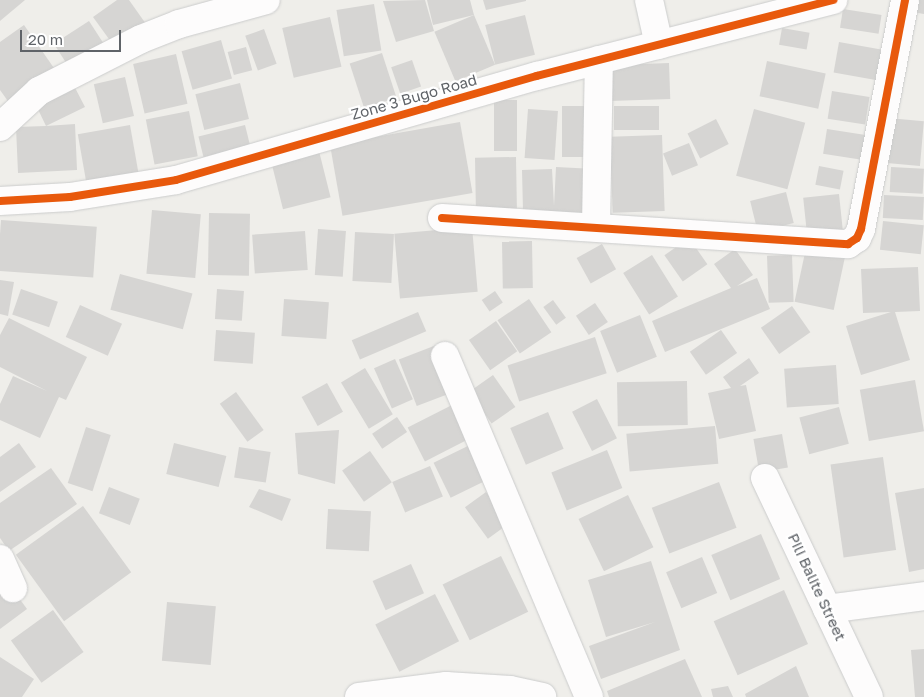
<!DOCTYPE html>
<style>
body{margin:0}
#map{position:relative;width:924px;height:697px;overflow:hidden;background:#efeeea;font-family:"Golos Text",sans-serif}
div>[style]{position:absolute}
.building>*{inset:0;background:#d6d5d3;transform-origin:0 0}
.roads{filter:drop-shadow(0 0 1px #cbcccc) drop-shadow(0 0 1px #cbcccc)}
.street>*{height:28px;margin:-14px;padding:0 14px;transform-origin:14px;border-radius:14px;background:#fdfcfc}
.cycleway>*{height:8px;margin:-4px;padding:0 4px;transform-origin:4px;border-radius:4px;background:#e8590c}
span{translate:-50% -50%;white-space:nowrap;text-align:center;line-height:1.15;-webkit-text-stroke:4.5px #fff;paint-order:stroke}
.street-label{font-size:15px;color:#5f6368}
.scale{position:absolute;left:20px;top:30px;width:101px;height:22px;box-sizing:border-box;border:2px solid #5f6368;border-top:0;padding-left:6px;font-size:15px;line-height:18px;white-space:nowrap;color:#5f6368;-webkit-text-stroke:4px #fff;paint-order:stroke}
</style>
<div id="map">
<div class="building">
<div style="clip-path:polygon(0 0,25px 0,0 21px)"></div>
<div style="clip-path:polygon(117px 0,129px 0,146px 24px,114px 46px,93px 17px)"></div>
<div style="clip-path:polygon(425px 0,434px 31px,396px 42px,383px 1px)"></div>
<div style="clip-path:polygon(427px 0,470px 0,474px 15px,433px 25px)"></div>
<div style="clip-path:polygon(483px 0,526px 0,526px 1px,486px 10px)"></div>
<div style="clip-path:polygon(914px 0,924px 0,924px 14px,912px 12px)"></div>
<div style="left:374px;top:4px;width:47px;height:38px;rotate:81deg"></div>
<div style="left:843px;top:9px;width:39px;height:19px;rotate:9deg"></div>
<div style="left:474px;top:15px;width:54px;height:43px;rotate:67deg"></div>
<div style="left:525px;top:15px;width:41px;height:41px;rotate:76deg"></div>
<div style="left:330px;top:17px;width:51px;height:49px;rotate:77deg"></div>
<div style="left:89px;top:21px;width:33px;height:42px;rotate:57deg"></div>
<div style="clip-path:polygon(24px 25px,56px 71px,10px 104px,0 90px,0 42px)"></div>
<div style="left:782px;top:28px;width:28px;height:17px;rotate:10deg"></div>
<div style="left:264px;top:29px;width:37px;height:20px;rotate:70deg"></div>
<div style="left:221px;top:40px;width:40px;height:41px;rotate:74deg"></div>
<div style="left:839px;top:42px;width:47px;height:31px;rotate:10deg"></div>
<div style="left:246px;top:47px;width:24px;height:19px;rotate:75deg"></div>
<div style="left:382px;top:53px;width:47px;height:34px;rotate:72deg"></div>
<div style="left:176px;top:54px;width:51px;height:44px;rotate:77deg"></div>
<div style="left:412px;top:60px;width:28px;height:22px;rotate:71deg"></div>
<div style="left:767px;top:61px;width:60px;height:36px;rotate:12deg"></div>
<div style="left:669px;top:63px;width:36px;height:61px;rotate:88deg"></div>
<div style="left:125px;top:77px;width:40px;height:32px;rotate:77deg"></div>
<div style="clip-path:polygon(72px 82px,85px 107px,46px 126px,75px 124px,77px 170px,18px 173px,16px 127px,46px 126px,34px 101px)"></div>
<div style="left:240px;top:83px;width:37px;height:46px;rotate:76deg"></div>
<div style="left:832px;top:91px;width:38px;height:28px;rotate:9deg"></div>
<div style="left:494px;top:100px;width:23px;height:51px"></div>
<div style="left:562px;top:106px;width:30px;height:51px"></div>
<div style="left:614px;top:106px;width:45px;height:24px"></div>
<div style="left:528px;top:109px;width:30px;height:49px;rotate:4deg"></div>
<div style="left:754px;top:109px;width:53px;height:69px;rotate:15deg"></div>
<div style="left:189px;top:111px;width:46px;height:44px;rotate:79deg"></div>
<div style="left:888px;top:118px;width:36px;height:45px;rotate:5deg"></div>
<div style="left:716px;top:119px;width:28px;height:32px;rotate:63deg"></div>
<div style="left:460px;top:122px;width:72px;height:132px;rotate:80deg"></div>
<div style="left:130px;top:125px;width:48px;height:53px;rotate:80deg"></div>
<div style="left:245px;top:125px;width:21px;height:48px;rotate:76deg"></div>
<div style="left:827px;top:129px;width:39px;height:25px;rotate:9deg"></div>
<div style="left:662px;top:135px;width:76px;height:52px;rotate:88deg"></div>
<div style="left:317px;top:143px;width:56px;height:49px;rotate:76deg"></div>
<div style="left:689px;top:143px;width:24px;height:28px;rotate:68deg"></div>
<div style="left:516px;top:157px;width:59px;height:41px;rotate:89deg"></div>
<div style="left:819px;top:166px;width:25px;height:19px;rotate:11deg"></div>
<div style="clip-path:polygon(556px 167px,595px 169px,593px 213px,523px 211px,522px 170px,552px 169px,554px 206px)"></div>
<div style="left:891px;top:167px;width:33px;height:25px;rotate:3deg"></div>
<div style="left:786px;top:192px;width:32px;height:37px;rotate:76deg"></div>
<div style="left:839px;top:194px;width:39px;height:36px;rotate:84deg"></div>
<div style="left:884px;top:195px;width:40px;height:23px;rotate:3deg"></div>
<div style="left:152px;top:210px;width:49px;height:64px;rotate:5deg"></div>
<div style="left:209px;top:213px;width:41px;height:62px;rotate:1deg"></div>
<div style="left:1px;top:220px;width:96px;height:51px;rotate:4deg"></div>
<div style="left:883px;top:221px;width:41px;height:29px;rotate:6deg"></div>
<div style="left:472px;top:227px;width:65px;height:78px;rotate:85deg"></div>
<div style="left:318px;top:229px;width:28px;height:46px;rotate:4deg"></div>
<div style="left:305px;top:231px;width:39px;height:53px;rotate:86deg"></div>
<div style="left:355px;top:232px;width:39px;height:49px;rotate:3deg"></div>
<div style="left:689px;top:238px;width:32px;height:30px;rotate:55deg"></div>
<div style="left:532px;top:241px;width:47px;height:30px;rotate:89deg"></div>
<div style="left:602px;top:244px;width:29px;height:29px;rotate:61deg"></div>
<div style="left:806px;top:248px;width:40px;height:55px;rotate:12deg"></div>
<div style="clip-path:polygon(735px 249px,753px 275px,737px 286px,757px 278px,770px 309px,665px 352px,652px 321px,731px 288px,714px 264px)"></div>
<div style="left:652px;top:255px;width:49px;height:34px;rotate:58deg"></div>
<div style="left:792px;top:255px;width:47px;height:25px;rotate:88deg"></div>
<div style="clip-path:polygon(918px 267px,920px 311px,895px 312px,910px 360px,861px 375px,846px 326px,891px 312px,863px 313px,861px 269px)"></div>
<div style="left:120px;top:274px;width:75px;height:37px;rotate:15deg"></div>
<div style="clip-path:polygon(0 280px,14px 282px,8px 316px,0 314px)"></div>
<div style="left:21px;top:289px;width:39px;height:27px;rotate:19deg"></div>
<div style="left:217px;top:289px;width:27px;height:30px;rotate:4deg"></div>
<div style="left:495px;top:291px;width:14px;height:16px;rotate:56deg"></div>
<div style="left:284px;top:299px;width:45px;height:37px;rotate:4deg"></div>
<div style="left:529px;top:299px;width:40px;height:38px;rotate:56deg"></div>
<div style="left:553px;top:300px;width:22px;height:12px;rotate:54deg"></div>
<div style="left:595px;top:303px;width:23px;height:23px;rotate:56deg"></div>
<div style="left:80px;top:305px;width:46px;height:35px;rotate:24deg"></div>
<div style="left:792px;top:306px;width:32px;height:38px;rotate:55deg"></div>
<div style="left:418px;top:312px;width:21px;height:72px;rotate:67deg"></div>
<div style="left:640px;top:315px;width:45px;height:43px;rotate:68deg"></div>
<div style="clip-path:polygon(9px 318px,87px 357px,66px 400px,59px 397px,40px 438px,0 420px,0 404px,13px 376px,47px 391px,0 367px,0 335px)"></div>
<div style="left:496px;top:321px;width:37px;height:33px;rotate:55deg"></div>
<div style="left:216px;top:330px;width:39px;height:31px;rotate:4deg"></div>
<div style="left:721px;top:330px;width:28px;height:38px;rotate:55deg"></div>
<div style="left:595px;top:337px;width:38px;height:92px;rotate:72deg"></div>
<div style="left:439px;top:344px;width:50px;height:43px;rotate:69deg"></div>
<div style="clip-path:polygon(749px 358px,759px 373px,740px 386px,746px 385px,756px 431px,719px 439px,708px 393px,731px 388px,723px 377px)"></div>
<div style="left:395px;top:359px;width:44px;height:23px;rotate:66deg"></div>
<div style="left:836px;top:365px;width:39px;height:52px;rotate:86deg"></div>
<div style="left:365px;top:368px;width:54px;height:28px;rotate:59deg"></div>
<div style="left:493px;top:375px;width:39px;height:29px;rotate:55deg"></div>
<div style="left:915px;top:380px;width:52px;height:56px;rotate:80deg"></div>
<div style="left:687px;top:381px;width:44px;height:70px;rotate:89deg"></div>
<div style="left:327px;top:383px;width:33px;height:29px;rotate:61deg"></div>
<div style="left:236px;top:392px;width:47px;height:20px;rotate:54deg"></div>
<div style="left:597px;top:399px;width:44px;height:28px;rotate:63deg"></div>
<div style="left:454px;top:404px;width:38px;height:52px;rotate:63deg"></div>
<div style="left:839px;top:407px;width:38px;height:41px;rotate:75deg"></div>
<div style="left:548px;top:412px;width:40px;height:41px;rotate:67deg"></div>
<div style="left:397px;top:417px;width:18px;height:30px;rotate:56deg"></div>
<div style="left:715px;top:426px;width:38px;height:89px;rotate:85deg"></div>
<div style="left:86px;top:427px;width:26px;height:59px;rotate:18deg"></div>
<div style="clip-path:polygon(339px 430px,335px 484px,298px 474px,295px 433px)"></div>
<div style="left:782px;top:434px;width:34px;height:29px;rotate:80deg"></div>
<div style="clip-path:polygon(19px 443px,36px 467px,0 492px,0 457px)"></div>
<div style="left:174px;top:443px;width:54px;height:32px;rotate:14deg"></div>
<div style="left:474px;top:443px;width:39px;height:45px;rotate:64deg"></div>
<div style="left:239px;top:447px;width:32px;height:31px;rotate:9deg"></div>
<div style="left:607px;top:450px;width:41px;height:60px;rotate:68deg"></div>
<div style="left:370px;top:451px;width:38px;height:34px;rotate:55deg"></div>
<div style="left:883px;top:457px;width:94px;height:53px;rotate:82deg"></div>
<div style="left:430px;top:466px;width:33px;height:41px;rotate:67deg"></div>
<div style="clip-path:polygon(51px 468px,77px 504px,9px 551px,0 538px,0 503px)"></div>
<div style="left:719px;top:482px;width:49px;height:72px;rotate:69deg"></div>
<div style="left:109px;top:487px;width:33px;height:28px;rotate:21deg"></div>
<div style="clip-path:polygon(924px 488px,924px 569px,909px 572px,895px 493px)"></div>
<div style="clip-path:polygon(259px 489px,291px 499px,282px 521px,249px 507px)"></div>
<div style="left:486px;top:492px;width:39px;height:26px;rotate:54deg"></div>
<div style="left:628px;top:495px;width:58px;height:55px;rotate:64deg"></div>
<div style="left:83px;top:506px;width:82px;height:83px;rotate:54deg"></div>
<div style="left:328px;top:509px;width:43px;height:40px;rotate:3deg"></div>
<div style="left:761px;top:534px;width:49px;height:54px;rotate:67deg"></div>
<div style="left:501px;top:556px;width:62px;height:65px;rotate:64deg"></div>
<div style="left:702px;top:557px;width:39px;height:39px;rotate:67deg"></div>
<div style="clip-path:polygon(651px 561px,680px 650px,601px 679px,589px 646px,655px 622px,606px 637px,588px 580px)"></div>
<div style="left:411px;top:564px;width:32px;height:42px;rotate:66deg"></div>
<div style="clip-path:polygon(0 572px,27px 609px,0 629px)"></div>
<div style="left:784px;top:590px;width:59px;height:77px;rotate:66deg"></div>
<div style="left:435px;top:594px;width:53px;height:67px;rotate:63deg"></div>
<div style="left:167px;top:602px;width:49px;height:59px;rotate:5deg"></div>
<div style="left:53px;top:610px;width:52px;height:52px;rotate:54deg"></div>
<div style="clip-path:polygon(924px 649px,924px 697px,915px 697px,911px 650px)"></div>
<div style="clip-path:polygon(0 657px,34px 679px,22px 697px,0 697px)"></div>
<div style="clip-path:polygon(685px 659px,702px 697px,609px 697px,607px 691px)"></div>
<div style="clip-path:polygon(796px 666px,809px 697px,746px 697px,745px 694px)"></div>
<div style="clip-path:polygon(728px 686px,733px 697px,713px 697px,711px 689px)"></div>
</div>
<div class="roads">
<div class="street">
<div style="left:649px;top:0;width:46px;rotate:77.5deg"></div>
<div style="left:0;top:127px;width:53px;rotate:-42.7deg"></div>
<div style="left:39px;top:91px;width:114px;rotate:-27deg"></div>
<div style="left:141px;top:39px;width:41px;rotate:-21.5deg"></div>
<div style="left:179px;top:24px;width:90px;rotate:-15.4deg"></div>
<div style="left:0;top:201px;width:70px;rotate:-3.3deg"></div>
<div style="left:70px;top:197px;width:107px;rotate:-9.1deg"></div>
<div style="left:176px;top:180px;width:376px;rotate:-16.1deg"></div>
<div style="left:537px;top:76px;width:306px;rotate:-14.4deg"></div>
<div style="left:442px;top:218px;width:407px;rotate:3.7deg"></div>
<div style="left:848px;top:244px;width:11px;rotate:-34deg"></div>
<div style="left:857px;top:238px;width:10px;rotate:-66deg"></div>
<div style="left:861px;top:229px;width:233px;rotate:-79.1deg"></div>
<div style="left:596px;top:226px;width:166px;rotate:-89deg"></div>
<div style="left:445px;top:356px;width:370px;rotate:67.1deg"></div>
<div style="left:765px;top:478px;width:242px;rotate:64.6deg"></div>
<div style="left:0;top:559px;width:32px;rotate:66deg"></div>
<div style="left:827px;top:609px;width:98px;rotate:-7.6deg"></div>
<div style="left:359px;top:697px;width:88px;rotate:-7.2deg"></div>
<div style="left:446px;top:686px;width:64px;rotate:3.6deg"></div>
<div style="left:510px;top:690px;width:33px;rotate:12deg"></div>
</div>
</div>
<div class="cycleway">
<div style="left:0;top:201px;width:70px;rotate:-3.3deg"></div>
<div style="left:70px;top:197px;width:107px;rotate:-9.1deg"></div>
<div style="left:176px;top:180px;width:376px;rotate:-16.1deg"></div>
<div style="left:537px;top:76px;width:306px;rotate:-14.4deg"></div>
<div style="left:442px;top:218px;width:407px;rotate:3.7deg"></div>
<div style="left:848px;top:244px;width:11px;rotate:-34deg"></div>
<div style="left:857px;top:238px;width:10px;rotate:-66deg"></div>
<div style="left:861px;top:229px;width:233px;rotate:-79.1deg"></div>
</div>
<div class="street-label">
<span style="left:414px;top:97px;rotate:-16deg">Zone 3 Bugo Road</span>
<span style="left:817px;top:587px;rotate:65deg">Pili Balite Street</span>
</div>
<div class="scale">20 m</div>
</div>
